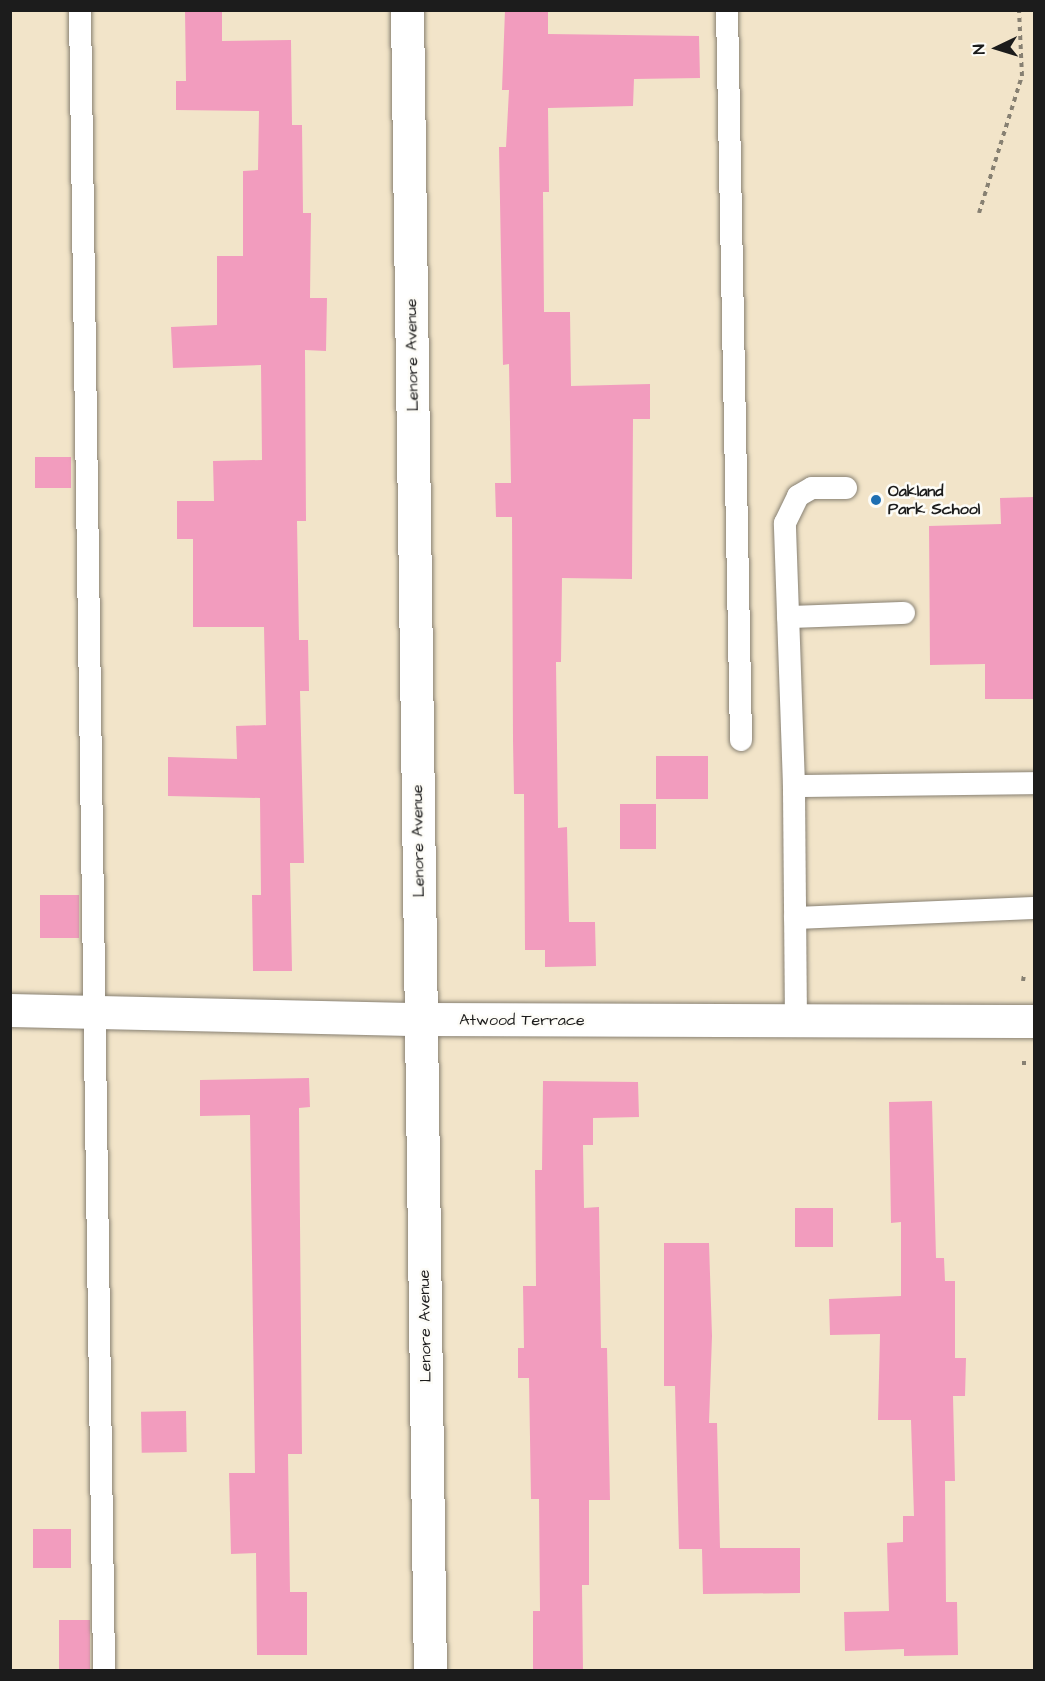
<!DOCTYPE html>
<style>
body{margin:0}
#map{position:relative;width:1045px;height:1681px;overflow:hidden;background:#f2e4c9;font-family:"Architects Daughter",sans-serif}
div>[style]{position:absolute}
.building>*{inset:0;background:#f29cbe;transform-origin:0 0}
.path>*{height:4px;margin-top:-2px;transform-origin:0;background:repeating-linear-gradient(90deg,#878072 0 4.5px,transparent 0 9px)}
.roads{filter:drop-shadow(0 0 2px #878072) drop-shadow(0 0 2px #878072)}
.service>*{height:22px;margin:-11px;padding:0 11px;transform-origin:11px;border-radius:11px;background:#fff}
.minor>*{height:33px;margin:-16.5px;padding:0 16.5px;transform-origin:16.5px;border-radius:16.5px;background:#fff}
.dots>*{width:16px;height:16px;translate:-50% -50%;box-sizing:border-box;border:3px solid #fdfcf7;border-radius:50%}
span{translate:-50% -50%;white-space:nowrap;text-align:center;line-height:1.15;-webkit-text-stroke:5px #fdfcf7;paint-order:stroke}
.street-label{font-size:16px;color:#1c1c1c}
.poi-label{font-size:16px;color:#1c1c1c;font-weight:700}
.left{translate:0 -50%;text-align:left}
.frame{position:absolute;inset:0;border:12px solid #1c1c1c;pointer-events:none}
.north{position:absolute;left:967px;top:18px;width:60px;height:60px;-webkit-text-stroke:4px #fdfcf7;paint-order:stroke;rotate:266deg;font-size:16px;font-weight:700;line-height:24px;text-align:center;color:#1c1c1c}
.north::after{content:'';display:block;margin:auto;width:21px;height:27px;background:#1c1c1c;clip-path:polygon(50% 0,100% 100%,50% 72%,0 100%)}
</style>
<div id="map">
<div class="building">
<div style="clip-path:polygon(185px 10px,222px 10px,222px 41px,291px 40px,292px 125px,302px 125px,303px 213px,311px 213px,310px 298px,327px 298px,326px 351px,305px 350px,306px 521px,297px 521px,299px 640px,308px 640px,309px 691px,300px 691px,304px 863px,290px 863px,292px 971px,253px 971px,252px 895px,261px 895px,260px 798px,168px 796px,168px 757px,237px 759px,236px 726px,266px 725px,264px 627px,193px 627px,193px 539px,177px 539px,177px 501px,214px 501px,213px 461px,262px 460px,261px 365px,173px 368px,171px 327px,217px 325px,217px 256px,243px 256px,243px 171px,258px 170px,259px 111px,176px 110px,176px 81px,186px 81px)"></div>
<div style="clip-path:polygon(505px 10px,548px 10px,548px 34px,699px 36px,700px 78px,634px 79px,633px 106px,548px 108px,549px 192px,543px 192px,544px 312px,570px 312px,571px 386px,650px 384px,650px 419px,633px 419px,632px 579px,562px 578px,561px 662px,556px 662px,558px 828px,567px 827px,569px 922px,595px 922px,596px 966px,545px 967px,545px 950px,525px 950px,524px 794px,514px 794px,513px 741px,512px 517px,496px 517px,495px 483px,511px 483px,509px 364px,503px 365px,499px 147px,506px 147px,509px 90px,502px 90px)"></div>
<div style="left:35px;top:457px;width:36px;height:31px"></div>
<div style="clip-path:polygon(1035px 497px,1035px 699px,985px 699px,985px 664px,930px 665px,929px 526px,1001px 524px,1000px 498px)"></div>
<div style="left:656px;top:756px;width:52px;height:43px"></div>
<div style="left:620px;top:804px;width:36px;height:45px"></div>
<div style="left:40px;top:895px;width:39px;height:43px"></div>
<div style="clip-path:polygon(309px 1078px,310px 1107px,299px 1108px,302px 1454px,288px 1454px,290px 1592px,307px 1592px,307px 1655px,257px 1655px,256px 1553px,231px 1554px,229px 1473px,255px 1473px,250px 1115px,200px 1116px,200px 1080px)"></div>
<div style="clip-path:polygon(543px 1081px,638px 1082px,639px 1117px,593px 1118px,593px 1145px,583px 1145px,584px 1208px,599px 1207px,601px 1348px,607px 1348px,610px 1500px,589px 1500px,589px 1585px,582px 1585px,583px 1671px,533px 1671px,533px 1611px,540px 1611px,539px 1499px,531px 1499px,529px 1378px,518px 1378px,518px 1348px,524px 1348px,523px 1286px,536px 1286px,535px 1170px,542px 1170px)"></div>
<div style="clip-path:polygon(932px 1101px,936px 1258px,944px 1258px,945px 1281px,955px 1281px,955px 1358px,966px 1358px,965px 1396px,953px 1396px,955px 1481px,945px 1481px,946px 1602px,957px 1602px,958px 1655px,904px 1656px,904px 1649px,845px 1651px,844px 1612px,889px 1611px,887px 1543px,903px 1542px,903px 1516px,914px 1516px,911px 1420px,878px 1420px,880px 1334px,830px 1335px,829px 1299px,901px 1296px,901px 1222px,891px 1223px,889px 1102px)"></div>
<div style="left:833px;top:1208px;width:39px;height:38px;rotate:90deg"></div>
<div style="clip-path:polygon(664px 1243px,709px 1243px,712px 1336px,709px 1423px,717px 1423px,720px 1548px,800px 1548px,800px 1593px,703px 1594px,702px 1549px,679px 1549px,675px 1386px,664px 1386px)"></div>
<div style="left:186px;top:1411px;width:41px;height:45px;rotate:89deg"></div>
<div style="left:33px;top:1529px;width:38px;height:39px"></div>
<div style="left:59px;top:1620px;width:31px;height:51px"></div>
</div>
<div class="path">
<div style="left:979px;top:213px;width:144px;rotate:-72.6deg"></div>
<div style="left:1022px;top:76px;width:66px;rotate:-92.6deg"></div>
<div style="left:1023px;top:981px;width:6px;rotate:-81deg"></div>
<div style="left:1022px;top:1063px;width:7px"></div>
</div>
<div class="roads">
<div class="service">
<div style="left:80px;top:10px;width:1660px;rotate:89.17deg"></div>
<div style="left:727px;top:10px;width:730px;rotate:88.9deg"></div>
<div style="left:788px;top:617px;width:116px;rotate:-2deg"></div>
<div style="left:794px;top:786px;width:263px;rotate:-92deg"></div>
<div style="left:785px;top:523px;width:30px;rotate:-64deg"></div>
<div style="left:798px;top:496px;width:16px;rotate:-30deg"></div>
<div style="left:812px;top:488px;width:34px"></div>
<div style="left:795px;top:918px;width:239px;rotate:-2.4deg"></div>
<div style="left:796px;top:1021px;width:235px;rotate:-90.5deg"></div>
<div style="left:794px;top:786px;width:240px;rotate:-0.7deg"></div>
</div>
<div class="minor">
<div style="left:407px;top:10px;width:1660px;rotate:89.21deg"></div>
<div style="left:10px;top:1010px;width:411px;rotate:1.3deg"></div>
<div style="left:421px;top:1019px;width:613px;rotate:0.19deg"></div>
</div>
</div>
<div class="dots">
<div style="left:876px;top:500px;background:#1f6fb2"></div>
</div>
<div class="street-label">
<span style="left:412px;top:355px;rotate:-91deg">Lenore Avenue</span>
<span style="left:418px;top:841px;rotate:-91deg">Lenore Avenue</span>
<span style="left:522px;top:1020px">Atwood Terrace</span>
<span style="left:425px;top:1326px;rotate:-91deg">Lenore Avenue</span>
</div>
<div class="poi-label">
<span class="left" style="left:888px;top:500px">Oakland<br>Park School</span>
</div>
<div class="frame"></div>
<div class="north">N</div>
</div>
